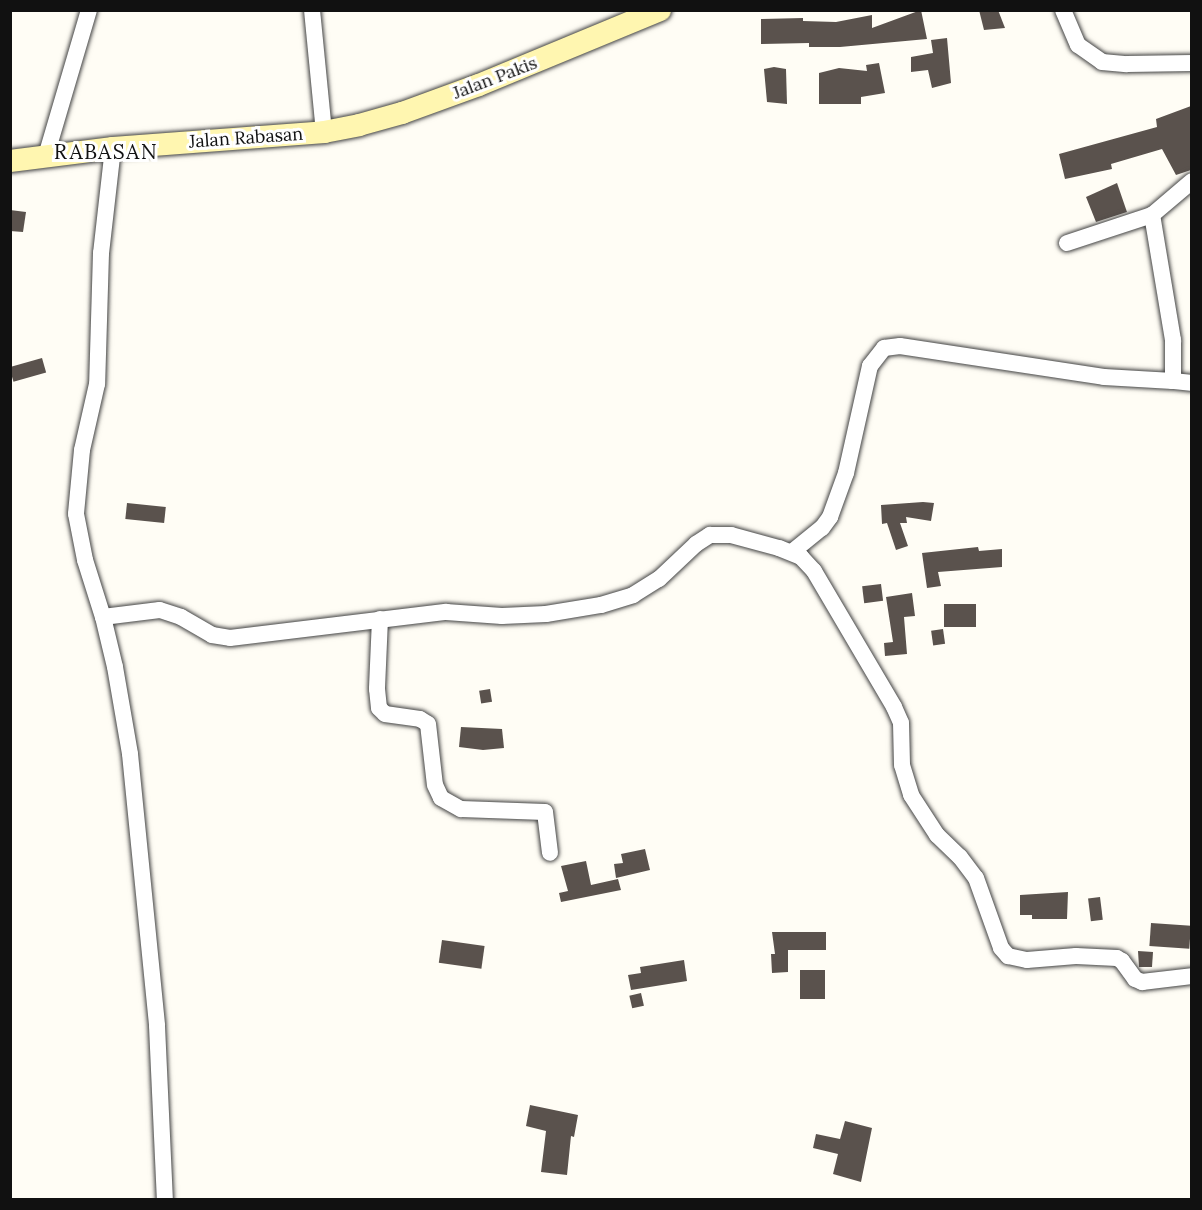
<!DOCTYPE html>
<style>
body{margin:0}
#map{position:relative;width:1202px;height:1210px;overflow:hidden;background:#fffdf5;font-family:Lora,serif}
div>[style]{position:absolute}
.building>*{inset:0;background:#5a524d;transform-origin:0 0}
.roads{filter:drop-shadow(0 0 2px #444) drop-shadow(0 0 2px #444)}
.street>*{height:16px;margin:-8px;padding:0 8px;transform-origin:8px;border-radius:8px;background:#fff}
.secondary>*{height:22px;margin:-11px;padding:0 11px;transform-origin:11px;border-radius:11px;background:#fff6b0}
span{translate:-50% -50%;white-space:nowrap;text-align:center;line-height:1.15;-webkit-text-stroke:6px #fff;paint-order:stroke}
.street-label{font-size:18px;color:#111}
.quarter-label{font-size:21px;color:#111;letter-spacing:1.5px}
.frame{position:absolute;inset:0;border:12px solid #111;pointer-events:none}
</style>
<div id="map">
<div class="building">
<div style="clip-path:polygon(921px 10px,927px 39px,840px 47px,809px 47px,809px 43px,761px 44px,761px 19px,803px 18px,803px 21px,836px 22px,872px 15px,872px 28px)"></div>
<div style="clip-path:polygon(979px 10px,998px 10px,1005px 28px,984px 30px)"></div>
<div style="clip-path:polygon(947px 38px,951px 83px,932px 88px,928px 70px,911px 72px,911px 57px,933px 53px,931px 40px)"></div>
<div style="clip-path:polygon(879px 63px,885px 93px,861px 97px,861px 104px,819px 104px,819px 73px,839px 68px,867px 71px,866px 65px)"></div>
<div style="clip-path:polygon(774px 67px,786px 69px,787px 104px,767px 102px,764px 69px)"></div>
<div style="clip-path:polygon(1191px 106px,1191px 170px,1176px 175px,1162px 149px,1111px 164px,1112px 169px,1065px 179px,1059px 154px,1157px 127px,1156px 119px)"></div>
<div style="clip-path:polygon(1117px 183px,1127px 212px,1096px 222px,1086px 197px)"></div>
<div style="clip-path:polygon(10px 210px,26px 212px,23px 232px,10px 231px)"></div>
<div style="left:42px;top:358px;width:15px;height:34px;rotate:74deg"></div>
<div style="clip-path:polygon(923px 502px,934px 503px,931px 521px,906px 517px,907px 523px,900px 523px,908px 546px,896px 550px,887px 523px,882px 524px,881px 505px)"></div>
<div style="left:127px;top:503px;width:39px;height:16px;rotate:6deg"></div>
<div style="clip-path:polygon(978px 547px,979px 551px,1002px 549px,1002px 567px,938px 572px,941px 586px,927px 588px,922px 553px)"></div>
<div style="left:881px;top:584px;width:17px;height:19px;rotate:83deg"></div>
<div style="clip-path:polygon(912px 593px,915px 616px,904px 617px,907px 654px,885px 656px,884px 643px,893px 642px,886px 597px)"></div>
<div style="left:944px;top:604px;width:32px;height:23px"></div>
<div style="left:943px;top:629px;width:15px;height:12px;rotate:82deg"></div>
<div style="left:490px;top:689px;width:13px;height:11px;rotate:81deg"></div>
<div style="clip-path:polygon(461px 727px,502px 729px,504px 748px,483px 750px,459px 747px)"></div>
<div style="clip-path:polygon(645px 849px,650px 870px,616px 878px,614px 864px,623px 863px,621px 854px)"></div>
<div style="clip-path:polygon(586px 861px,591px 885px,618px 879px,621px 890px,561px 902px,559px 893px,568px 891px,561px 866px)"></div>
<div style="clip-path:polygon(1068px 892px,1067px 919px,1032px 919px,1032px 915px,1020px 915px,1020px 895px)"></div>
<div style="left:1100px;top:897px;width:23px;height:12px;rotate:83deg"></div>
<div style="left:1151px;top:923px;width:40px;height:23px;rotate:4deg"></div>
<div style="clip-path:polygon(772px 932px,826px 932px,826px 950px,788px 950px,788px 972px,772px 973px,771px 954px,775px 954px)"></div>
<div style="left:442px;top:940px;width:43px;height:23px;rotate:8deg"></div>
<div style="clip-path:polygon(1138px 951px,1153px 952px,1152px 967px,1139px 967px)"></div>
<div style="clip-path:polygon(684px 960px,687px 981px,631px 990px,628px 975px,641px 973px,640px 967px)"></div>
<div style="left:825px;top:970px;width:29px;height:25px;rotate:90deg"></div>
<div style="left:641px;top:993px;width:13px;height:12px;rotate:77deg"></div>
<div style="clip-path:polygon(530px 1105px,578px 1115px,574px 1137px,571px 1136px,567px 1175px,541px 1172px,546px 1131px,526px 1126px)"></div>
<div style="clip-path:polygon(845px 1121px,872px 1128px,861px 1182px,833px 1174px,838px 1154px,813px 1148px,816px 1134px,840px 1139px)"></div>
</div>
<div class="roads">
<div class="street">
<div style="left:312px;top:10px;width:123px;rotate:84.4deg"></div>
<div style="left:1063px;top:10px;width:38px;rotate:67deg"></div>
<div style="left:1078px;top:45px;width:29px;rotate:35deg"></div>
<div style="left:1102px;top:62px;width:25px;rotate:5deg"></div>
<div style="left:1127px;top:64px;width:65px;rotate:-0.9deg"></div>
<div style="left:113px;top:148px;width:106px;rotate:96.5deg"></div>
<div style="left:101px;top:253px;width:131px;rotate:91.7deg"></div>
<div style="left:97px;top:384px;width:68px;rotate:102.8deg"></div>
<div style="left:82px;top:450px;width:64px;rotate:95.4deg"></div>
<div style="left:76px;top:514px;width:47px;rotate:78.9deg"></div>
<div style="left:85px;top:560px;width:60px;rotate:72.5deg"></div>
<div style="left:103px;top:617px;width:51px;rotate:76.5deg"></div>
<div style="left:115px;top:667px;width:88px;rotate:80.2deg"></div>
<div style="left:130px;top:754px;width:273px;rotate:84.3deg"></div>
<div style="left:157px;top:1026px;width:174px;rotate:87.4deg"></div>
<div style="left:46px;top:156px;width:152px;rotate:-73.6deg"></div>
<div style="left:1067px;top:243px;width:89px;rotate:-18.2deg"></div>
<div style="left:1152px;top:215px;width:52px;rotate:-40.4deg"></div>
<div style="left:1173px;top:381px;width:19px;rotate:6deg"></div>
<div style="left:792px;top:552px;width:38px;rotate:-39deg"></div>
<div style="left:822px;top:528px;width:14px;rotate:-54deg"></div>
<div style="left:830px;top:517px;width:47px;rotate:-70deg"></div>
<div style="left:846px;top:473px;width:110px;rotate:-77.4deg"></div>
<div style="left:870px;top:366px;width:23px;rotate:-52deg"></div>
<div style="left:884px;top:348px;width:16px;rotate:-7deg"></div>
<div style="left:900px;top:346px;width:206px;rotate:8.6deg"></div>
<div style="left:1104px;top:377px;width:69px;rotate:3.3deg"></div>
<div style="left:1173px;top:381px;width:41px;rotate:-90deg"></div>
<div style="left:1173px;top:340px;width:127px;rotate:-99.5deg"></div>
<div style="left:103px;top:617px;width:57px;rotate:-7deg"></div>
<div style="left:160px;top:610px;width:22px;rotate:18deg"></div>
<div style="left:181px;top:617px;width:36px;rotate:30deg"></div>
<div style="left:212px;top:635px;width:18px;rotate:9deg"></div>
<div style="left:230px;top:638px;width:218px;rotate:-6.9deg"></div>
<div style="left:446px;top:612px;width:56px;rotate:4.1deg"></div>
<div style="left:502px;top:616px;width:44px;rotate:-2.6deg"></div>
<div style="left:546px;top:614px;width:56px;rotate:-9.3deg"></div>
<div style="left:601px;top:605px;width:34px;rotate:-17deg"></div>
<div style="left:633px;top:595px;width:31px;rotate:-32deg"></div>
<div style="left:659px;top:579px;width:51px;rotate:-43.4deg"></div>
<div style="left:696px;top:544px;width:17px;rotate:-33deg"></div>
<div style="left:710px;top:535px;width:21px"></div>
<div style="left:731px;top:535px;width:50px;rotate:15.2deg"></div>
<div style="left:779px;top:548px;width:24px;rotate:22deg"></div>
<div style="left:801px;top:557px;width:19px;rotate:47deg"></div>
<div style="left:814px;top:571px;width:158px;rotate:59.5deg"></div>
<div style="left:894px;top:707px;width:17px;rotate:66deg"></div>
<div style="left:901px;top:723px;width:42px;rotate:88.6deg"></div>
<div style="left:902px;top:765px;width:31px;rotate:73deg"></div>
<div style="left:911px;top:795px;width:48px;rotate:57deg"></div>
<div style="left:937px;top:835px;width:32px;rotate:44deg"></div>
<div style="left:960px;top:857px;width:26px;rotate:53deg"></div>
<div style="left:976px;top:878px;width:74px;rotate:70.3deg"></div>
<div style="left:1001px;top:948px;width:11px;rotate:49deg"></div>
<div style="left:1008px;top:956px;width:19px;rotate:12deg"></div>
<div style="left:1027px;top:960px;width:49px;rotate:-4.7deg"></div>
<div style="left:1076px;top:956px;width:41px;rotate:2.8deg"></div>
<div style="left:1117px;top:958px;width:6px;rotate:31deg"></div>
<div style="left:1122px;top:961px;width:22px;rotate:54deg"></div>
<div style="left:1135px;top:979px;width:8px;rotate:23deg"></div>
<div style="left:1142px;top:982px;width:50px;rotate:-6.8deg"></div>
<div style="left:380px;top:619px;width:70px;rotate:92.5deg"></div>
<div style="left:377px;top:689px;width:19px;rotate:84deg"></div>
<div style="left:379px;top:708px;width:8px;rotate:45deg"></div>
<div style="left:385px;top:714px;width:35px;rotate:8deg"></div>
<div style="left:420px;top:719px;width:9px;rotate:32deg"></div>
<div style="left:428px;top:724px;width:61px;rotate:83.5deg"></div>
<div style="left:435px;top:785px;width:14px;rotate:65deg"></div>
<div style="left:441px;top:798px;width:23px;rotate:29deg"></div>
<div style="left:461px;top:809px;width:84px;rotate:2deg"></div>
<div style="left:545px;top:812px;width:41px;rotate:83deg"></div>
</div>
<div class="secondary">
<div style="left:10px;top:161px;width:104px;rotate:-7.2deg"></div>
<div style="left:113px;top:148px;width:212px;rotate:-4.3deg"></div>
<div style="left:324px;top:132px;width:36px;rotate:-11deg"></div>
<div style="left:359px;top:125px;width:45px;rotate:-15.6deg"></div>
<div style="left:402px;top:113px;width:82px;rotate:-20deg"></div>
<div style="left:479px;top:85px;width:196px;rotate:-22.5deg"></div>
</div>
</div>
<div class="street-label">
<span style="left:495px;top:78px;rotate:-21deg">Jalan Pakis</span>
<span style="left:246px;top:138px;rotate:-4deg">Jalan Rabasan</span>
</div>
<div class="quarter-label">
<span style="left:106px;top:152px">RABASAN</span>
</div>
<div class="frame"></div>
</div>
